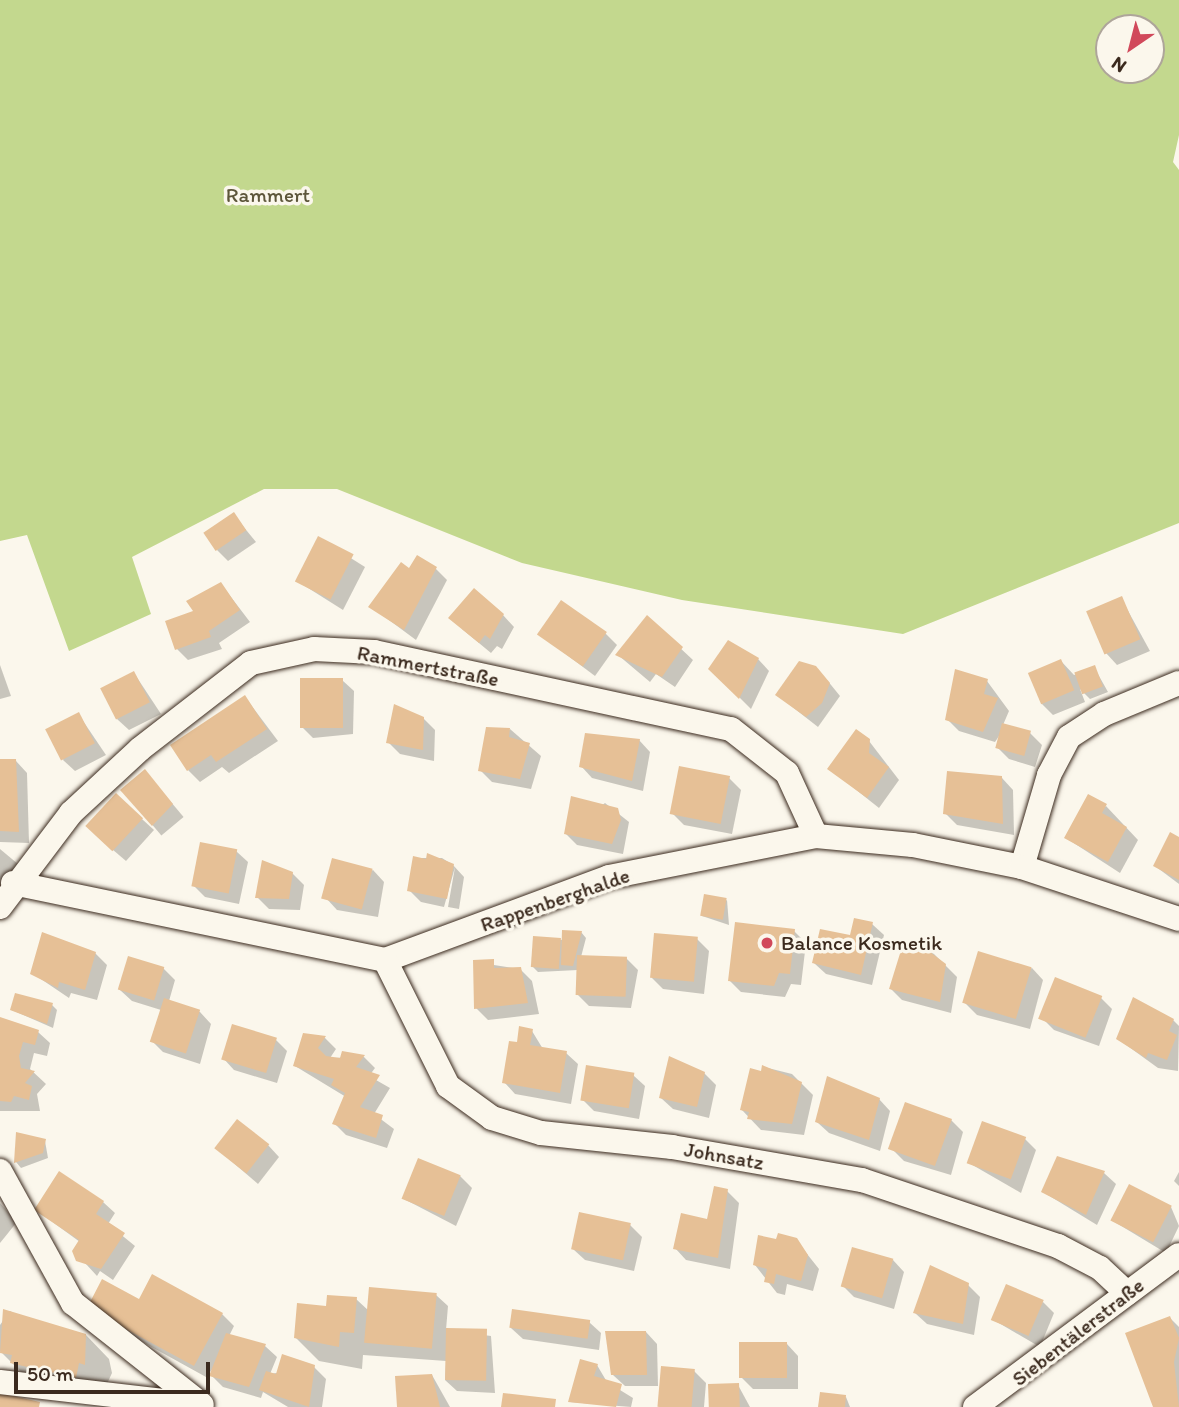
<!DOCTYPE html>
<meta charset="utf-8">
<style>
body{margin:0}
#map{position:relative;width:1179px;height:1407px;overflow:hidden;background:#fbf7ec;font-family:Itim,sans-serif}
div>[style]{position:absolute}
.green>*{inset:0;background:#c3d88e}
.shadow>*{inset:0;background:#0003;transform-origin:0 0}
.building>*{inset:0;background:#e6c096;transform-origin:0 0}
.roads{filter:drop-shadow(0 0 2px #3b2a1e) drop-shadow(0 0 2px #3b2a1e)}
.street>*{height:24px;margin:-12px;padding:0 12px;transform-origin:12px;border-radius:12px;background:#fbf7ec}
.dots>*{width:19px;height:19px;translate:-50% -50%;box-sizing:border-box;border:4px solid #fbf7ec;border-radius:50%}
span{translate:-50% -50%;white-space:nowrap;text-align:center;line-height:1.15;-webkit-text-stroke:7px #fbf7ec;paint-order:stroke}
.park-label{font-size:21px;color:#5d563a}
.street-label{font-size:21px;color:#3b2a1e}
.poi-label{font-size:21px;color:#3b2a1e}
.left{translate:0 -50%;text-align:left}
.north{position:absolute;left:1095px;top:14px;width:70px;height:70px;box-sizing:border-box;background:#fbf7ec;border:2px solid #aea59a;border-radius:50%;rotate:215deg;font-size:19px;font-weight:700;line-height:28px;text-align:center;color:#3b2a1e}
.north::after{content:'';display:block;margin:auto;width:24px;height:32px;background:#d1495b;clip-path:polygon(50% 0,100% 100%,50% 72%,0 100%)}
.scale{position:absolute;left:14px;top:1362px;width:196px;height:32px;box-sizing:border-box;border:4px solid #3b2a1e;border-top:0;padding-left:9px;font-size:21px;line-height:24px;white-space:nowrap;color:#3b2a1e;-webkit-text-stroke:5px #fbf7ec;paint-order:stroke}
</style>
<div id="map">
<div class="green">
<div style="clip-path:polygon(evenodd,0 0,1179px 0,1179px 135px,1173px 162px,1179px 170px,1179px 523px,903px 634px,682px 600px,522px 563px,337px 489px,264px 489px,132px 557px,151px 614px,69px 651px,27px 535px,0 541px,0 0,1109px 28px,1151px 28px,1151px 70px,1109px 70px,1109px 28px)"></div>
</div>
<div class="shadow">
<div style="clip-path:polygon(233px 514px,256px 542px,228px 561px,217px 550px)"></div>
<div style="clip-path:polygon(319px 538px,365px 567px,343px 610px,297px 581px)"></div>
<div style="clip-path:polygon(436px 569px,447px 580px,416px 640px,370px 606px,410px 570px)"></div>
<div style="clip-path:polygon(221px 584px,250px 622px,219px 643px,222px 649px,188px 660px,177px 649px,195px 611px)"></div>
<div style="clip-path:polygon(1121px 598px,1150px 651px,1117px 665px,1106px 653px)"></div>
<div style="clip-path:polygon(503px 615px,514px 627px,502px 649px,497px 646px,491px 653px,462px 629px)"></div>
<div style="clip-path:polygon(648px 618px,693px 660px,675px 687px,656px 674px,650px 682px,618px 655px)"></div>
<div style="clip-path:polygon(605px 633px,617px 645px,595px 676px,539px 634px)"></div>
<div style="clip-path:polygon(758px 659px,769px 671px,751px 709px,711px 669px)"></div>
<div style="clip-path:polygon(1061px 661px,1074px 675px,1094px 667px,1108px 692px,1090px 699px,1080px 689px,1085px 702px,1053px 715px,1041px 703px)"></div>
<div style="clip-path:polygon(0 665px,11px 696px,0 699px)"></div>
<div style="clip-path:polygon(134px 673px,161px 714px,129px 730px,117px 719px)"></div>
<div style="clip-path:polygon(342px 680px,354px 691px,353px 734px,313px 738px,302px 727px)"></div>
<div style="clip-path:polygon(827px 680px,840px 696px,818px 727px,777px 695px)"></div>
<div style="clip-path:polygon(987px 681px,1009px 711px,1003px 725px,1030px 733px,1042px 745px,1035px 767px,1009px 759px,997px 747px,1001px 733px,995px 742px,959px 731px,947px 719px)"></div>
<div style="clip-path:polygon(245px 697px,278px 741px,229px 773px,222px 767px,200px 782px,188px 770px)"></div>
<div style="clip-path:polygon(79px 715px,106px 755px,75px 771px,63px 760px)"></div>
<div style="clip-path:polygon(423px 718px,435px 730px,434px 761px,400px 754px,388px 742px)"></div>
<div style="clip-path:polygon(510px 729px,541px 756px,531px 789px,492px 782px,480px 770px)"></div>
<div style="clip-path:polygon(639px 740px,650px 752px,643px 791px,592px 778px,581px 766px)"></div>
<div style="clip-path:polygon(869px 741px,899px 780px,879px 808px,830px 769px)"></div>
<div style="clip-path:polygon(0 761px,16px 761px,27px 773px,29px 843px,0 842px)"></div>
<div style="left:145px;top:771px;width:60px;height:29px;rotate:50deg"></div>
<div style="clip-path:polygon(729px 778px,741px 790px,732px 834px,684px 825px,672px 813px)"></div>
<div style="clip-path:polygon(1002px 778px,1013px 790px,1014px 835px,957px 825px,945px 813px)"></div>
<div style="clip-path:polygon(605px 803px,629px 822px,623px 854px,577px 845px,565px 833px)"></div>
<div style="clip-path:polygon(1106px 806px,1138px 840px,1120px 873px,1066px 838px)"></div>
<div style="clip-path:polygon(142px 819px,154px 830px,126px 861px,99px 838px)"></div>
<div style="clip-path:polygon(1179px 839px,1179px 884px,1155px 866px)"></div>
<div style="clip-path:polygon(0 849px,18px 864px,0 898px)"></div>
<div style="clip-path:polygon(236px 851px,248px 862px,239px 904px,205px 897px,193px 885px)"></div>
<div style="clip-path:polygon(415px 858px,442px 858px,453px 865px,464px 877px,459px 909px,448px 907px,455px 867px,444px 907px,421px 902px,409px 890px)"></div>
<div style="clip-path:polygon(373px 870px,384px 882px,378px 917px,337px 910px,326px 898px)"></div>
<div style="clip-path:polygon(292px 873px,304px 885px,300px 910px,269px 909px,257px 897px)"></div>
<div style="clip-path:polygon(727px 900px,729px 925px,702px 916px)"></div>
<div style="clip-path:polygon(872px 924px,884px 935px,872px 985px,826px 974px,814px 963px)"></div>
<div style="clip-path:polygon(794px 931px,806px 943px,801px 985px,791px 984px,785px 997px,741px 992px,729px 980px)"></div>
<div style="clip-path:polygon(581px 932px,586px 938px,581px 957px,626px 958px,638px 970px,631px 1008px,589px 1006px,577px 994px,578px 970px,538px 972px,533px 967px,535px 938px,563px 940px)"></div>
<div style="clip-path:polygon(697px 939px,709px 951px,704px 994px,663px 989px,652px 978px)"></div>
<div style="clip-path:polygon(903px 949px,930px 950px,957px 977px,951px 1013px,902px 1000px,891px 989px)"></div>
<div style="clip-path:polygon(95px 953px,107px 965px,97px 1000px,71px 993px,69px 998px,32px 973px)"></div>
<div style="clip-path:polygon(475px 962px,520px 969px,532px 981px,539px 1014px,488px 1020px,476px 1008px)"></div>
<div style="clip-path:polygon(163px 968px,175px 980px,169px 1001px,200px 1012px,211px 1024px,200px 1064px,163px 1052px,151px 1040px,161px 1010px,132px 1001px,120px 990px)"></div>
<div style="clip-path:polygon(1032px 968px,1043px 980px,1030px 1029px,977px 1015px,965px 1003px)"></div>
<div style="clip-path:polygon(1101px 998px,1112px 1009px,1099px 1046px,1054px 1030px,1042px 1018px)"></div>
<div style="clip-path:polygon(52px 1005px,57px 1010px,53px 1028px,12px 1010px)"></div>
<div style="clip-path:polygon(0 1019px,38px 1032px,50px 1043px,47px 1056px,34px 1053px,30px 1069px,46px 1084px,37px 1094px,40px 1111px,0 1111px)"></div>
<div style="clip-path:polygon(1173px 1020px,1179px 1026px,1178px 1071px,1158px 1068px,1118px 1039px)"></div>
<div style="clip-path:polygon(532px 1031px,543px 1049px,566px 1053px,578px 1064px,571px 1104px,515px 1094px,504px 1082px,518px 1044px)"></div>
<div style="clip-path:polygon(304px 1035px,325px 1038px,336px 1049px,330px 1058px,364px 1057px,375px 1068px,369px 1076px,390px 1088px,374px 1114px,394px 1129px,387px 1148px,346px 1135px,334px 1123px,346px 1097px,295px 1066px)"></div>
<div style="clip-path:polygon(276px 1040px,287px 1051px,277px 1083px,234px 1070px,223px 1058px)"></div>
<div style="clip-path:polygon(764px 1067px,792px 1074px,813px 1095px,804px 1135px,761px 1130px,741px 1109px)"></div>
<div style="clip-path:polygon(704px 1073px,716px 1085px,709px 1118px,673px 1109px,661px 1098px)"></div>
<div style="clip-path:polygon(633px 1075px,645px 1086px,639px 1119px,594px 1111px,582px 1099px)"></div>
<div style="clip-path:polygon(879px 1099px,890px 1111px,880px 1151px,829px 1133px,817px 1122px)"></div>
<div style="clip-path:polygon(951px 1120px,963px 1132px,951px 1175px,904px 1161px,893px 1150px)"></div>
<div style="clip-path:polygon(1025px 1139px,1036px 1150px,1021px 1193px,969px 1163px)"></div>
<div style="clip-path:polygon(45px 1141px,48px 1158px,21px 1168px,16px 1162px)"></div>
<div style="clip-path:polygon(268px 1145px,279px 1157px,258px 1184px,216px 1148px)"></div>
<div style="clip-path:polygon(1179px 1172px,1179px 1186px,1174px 1181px)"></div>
<div style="clip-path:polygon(1104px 1173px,1116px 1184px,1097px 1225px,1043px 1192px)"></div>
<div style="clip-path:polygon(460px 1176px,472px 1188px,456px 1226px,404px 1199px)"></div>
<div style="clip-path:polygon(727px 1191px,739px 1203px,730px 1269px,686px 1260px,675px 1248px,709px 1221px)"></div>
<div style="clip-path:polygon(103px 1202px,115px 1213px,108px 1224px,135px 1246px,113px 1280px,100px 1271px,97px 1276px,74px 1251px,80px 1242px,36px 1210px)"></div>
<div style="clip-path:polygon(0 1203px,17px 1222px,0 1243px)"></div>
<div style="clip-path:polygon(1171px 1207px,1179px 1226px,1166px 1253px,1113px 1221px)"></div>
<div style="clip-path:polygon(630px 1225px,642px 1237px,634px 1271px,585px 1260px,573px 1249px)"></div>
<div style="clip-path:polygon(796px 1240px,819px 1269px,813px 1291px,787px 1284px,785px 1295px,777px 1293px,755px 1265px,778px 1241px)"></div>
<div style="clip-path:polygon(893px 1260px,904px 1272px,894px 1309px,854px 1297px,843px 1286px)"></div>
<div style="clip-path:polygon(153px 1277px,222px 1314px,234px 1326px,229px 1336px,265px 1346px,277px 1357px,270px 1374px,314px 1367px,326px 1379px,322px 1407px,288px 1407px,263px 1392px,261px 1398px,223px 1387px,211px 1375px,215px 1366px,206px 1377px,101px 1319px,139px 1301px)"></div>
<div style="clip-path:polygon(968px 1285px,980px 1297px,974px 1335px,927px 1324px,915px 1313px)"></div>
<div style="clip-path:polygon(436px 1295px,448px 1306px,446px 1330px,491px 1336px,495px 1393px,457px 1391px,445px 1380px,446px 1361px,363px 1355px,362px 1369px,319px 1361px,296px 1338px,328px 1307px,356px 1299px,369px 1311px)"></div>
<div style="clip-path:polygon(1043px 1302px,1054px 1313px,1040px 1347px,992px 1319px)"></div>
<div style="clip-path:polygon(10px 1311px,31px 1323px,86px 1335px,109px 1359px,112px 1373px,99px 1401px,35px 1386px,0 1351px,0 1325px)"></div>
<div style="clip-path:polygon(1170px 1318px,1179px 1327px,1179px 1407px,1157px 1407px)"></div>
<div style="clip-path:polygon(589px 1322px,601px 1333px,599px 1350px,523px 1339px,511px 1328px)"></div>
<div style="clip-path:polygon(607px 1332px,646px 1332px,657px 1344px,658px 1386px,625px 1386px,613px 1375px)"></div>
<div style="clip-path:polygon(787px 1344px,798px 1356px,798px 1389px,753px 1389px,741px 1377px)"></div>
<div style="clip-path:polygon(597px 1365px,607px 1382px,633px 1398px,631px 1407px,570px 1402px)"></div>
<div style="clip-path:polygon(694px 1371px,706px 1383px,704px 1407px,662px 1407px)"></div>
<div style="clip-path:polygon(432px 1375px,450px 1407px,399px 1407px)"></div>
<div style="clip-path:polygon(738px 1385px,750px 1407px,711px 1407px)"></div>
<div style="clip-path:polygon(846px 1397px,850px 1407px,820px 1407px)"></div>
</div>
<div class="building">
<div style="left:234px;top:512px;width:22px;height:37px;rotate:56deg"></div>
<div style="left:318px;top:536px;width:40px;height:51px;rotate:27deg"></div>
<div style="clip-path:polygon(417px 555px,437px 567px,404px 630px,368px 607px,401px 562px,409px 568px)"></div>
<div style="clip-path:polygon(221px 582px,240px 610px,209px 631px,211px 637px,175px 650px,165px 621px,193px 611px,186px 601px)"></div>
<div style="clip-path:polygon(474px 588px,504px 614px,490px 639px,485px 635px,479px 643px,448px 618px)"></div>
<div style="left:1122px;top:596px;width:47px;height:39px;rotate:67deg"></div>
<div style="left:561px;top:600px;width:56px;height:42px;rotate:35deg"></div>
<div style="clip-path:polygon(647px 615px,683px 647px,662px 677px,615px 655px)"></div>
<div style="clip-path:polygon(728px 640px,759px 658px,739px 699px,708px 669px)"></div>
<div style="left:1061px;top:659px;width:34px;height:36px;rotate:67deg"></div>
<div style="clip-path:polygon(799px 661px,816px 666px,830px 683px,822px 703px,806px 717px,775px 695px)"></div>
<div style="left:1095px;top:665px;width:23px;height:22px;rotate:70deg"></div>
<div style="clip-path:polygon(955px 669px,988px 679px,984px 694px,998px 698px,983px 732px,945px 720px)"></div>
<div style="left:134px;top:671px;width:35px;height:38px;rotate:63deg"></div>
<div style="left:300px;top:678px;width:43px;height:50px"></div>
<div style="clip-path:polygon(245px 695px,267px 729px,216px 762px,211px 755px,187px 771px,170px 745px)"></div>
<div style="clip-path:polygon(394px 704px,424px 717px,423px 750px,386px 743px)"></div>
<div style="left:79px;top:712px;width:35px;height:38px;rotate:63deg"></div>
<div style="left:1002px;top:723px;width:30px;height:26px;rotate:15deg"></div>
<div style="clip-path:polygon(486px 727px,510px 728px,509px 737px,530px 743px,520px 779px,478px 771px)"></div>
<div style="clip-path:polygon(856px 729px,870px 739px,869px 753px,889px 767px,867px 798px,827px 769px)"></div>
<div style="clip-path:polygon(585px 733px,640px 739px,632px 781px,579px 767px)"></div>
<div style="clip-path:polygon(0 759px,16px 759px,19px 832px,0 831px)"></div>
<div style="left:679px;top:766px;width:52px;height:49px;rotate:11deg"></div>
<div style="clip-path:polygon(145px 769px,173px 804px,152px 826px,120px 790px)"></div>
<div style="clip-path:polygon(947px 771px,1002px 776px,1003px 824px,943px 814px)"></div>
<div style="left:116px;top:793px;width:37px;height:45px;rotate:43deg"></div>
<div style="clip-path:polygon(1088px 794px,1107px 804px,1102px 813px,1127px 827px,1108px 862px,1064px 838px)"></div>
<div style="clip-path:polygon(571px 796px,618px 808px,621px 820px,612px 844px,564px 834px)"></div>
<div style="clip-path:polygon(1170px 832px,1179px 837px,1179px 880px,1153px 866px)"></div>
<div style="left:200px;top:842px;width:38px;height:45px;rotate:11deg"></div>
<div style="clip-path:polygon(427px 853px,454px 864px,447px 899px,407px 891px,413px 856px,426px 859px)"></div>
<div style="left:332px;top:858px;width:42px;height:42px;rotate:15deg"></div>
<div style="clip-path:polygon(262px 860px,293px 872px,289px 899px,255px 898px)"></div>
<div style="left:704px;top:894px;width:23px;height:22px;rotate:10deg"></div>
<div style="clip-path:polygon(854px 918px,873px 922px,861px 975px,812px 963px,820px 929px,850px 935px)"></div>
<div style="clip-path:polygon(735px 922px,795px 929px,790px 974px,779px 973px,774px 986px,728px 981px)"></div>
<div style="clip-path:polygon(562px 930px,582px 931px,573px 966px,561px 965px)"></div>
<div style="clip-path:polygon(42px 932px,96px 952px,85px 990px,59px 982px,58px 988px,30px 974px)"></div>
<div style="left:654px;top:933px;width:44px;height:45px;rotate:5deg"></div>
<div style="left:533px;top:936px;width:28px;height:31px;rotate:4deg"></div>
<div style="clip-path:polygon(922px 946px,946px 964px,940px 1002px,889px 989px,902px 947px,921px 952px)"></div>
<div style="left:978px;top:951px;width:56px;height:54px;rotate:17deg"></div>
<div style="left:577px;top:955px;width:50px;height:40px;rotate:2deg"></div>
<div style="left:128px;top:956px;width:38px;height:35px;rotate:17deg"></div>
<div style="clip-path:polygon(494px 959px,494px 968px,521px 967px,528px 1003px,474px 1009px,473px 960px)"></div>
<div style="left:1055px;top:977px;width:51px;height:45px;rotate:22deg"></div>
<div style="clip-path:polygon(15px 993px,53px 1003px,47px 1024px,10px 1010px)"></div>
<div style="clip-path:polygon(1133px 997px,1174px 1019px,1169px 1031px,1177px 1035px,1167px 1060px,1148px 1053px,1146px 1058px,1116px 1039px)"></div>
<div style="left:164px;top:998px;width:38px;height:46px;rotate:18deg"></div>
<div style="clip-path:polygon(0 1017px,39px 1030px,35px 1045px,23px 1042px,19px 1056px,21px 1068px,35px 1071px,25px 1083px,32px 1086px,29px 1100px,14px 1096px,11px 1102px,0 1101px)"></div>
<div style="left:232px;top:1024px;width:47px;height:37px;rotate:17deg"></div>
<div style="clip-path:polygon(519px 1026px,533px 1029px,530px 1045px,567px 1051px,560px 1093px,502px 1083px,509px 1041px,517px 1042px)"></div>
<div style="clip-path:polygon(303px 1033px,326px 1036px,318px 1048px,326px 1056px,340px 1058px,342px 1051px,365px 1055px,356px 1067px,380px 1075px,360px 1107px,383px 1115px,376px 1138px,332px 1124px,345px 1093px,331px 1085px,334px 1079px,293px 1066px)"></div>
<div style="clip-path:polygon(669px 1056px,705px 1072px,697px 1107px,659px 1098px)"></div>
<div style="left:586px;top:1065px;width:49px;height:36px;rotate:9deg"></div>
<div style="clip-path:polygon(762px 1065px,802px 1082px,792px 1124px,747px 1119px,749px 1112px,740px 1110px,750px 1068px,761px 1071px)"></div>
<div style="clip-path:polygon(827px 1076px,880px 1098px,869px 1140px,815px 1122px)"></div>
<div style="left:905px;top:1102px;width:50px;height:50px;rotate:20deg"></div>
<div style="left:237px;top:1119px;width:41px;height:37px;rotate:38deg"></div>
<div style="left:982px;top:1121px;width:47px;height:45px;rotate:20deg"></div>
<div style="clip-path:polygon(16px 1132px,46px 1139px,43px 1153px,14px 1163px)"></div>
<div style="clip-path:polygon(1057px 1156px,1105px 1171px,1086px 1215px,1041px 1192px)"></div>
<div style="left:418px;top:1158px;width:46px;height:44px;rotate:22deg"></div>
<div style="clip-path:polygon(59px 1171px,104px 1201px,96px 1214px,125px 1233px,101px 1269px,76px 1261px,72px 1251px,79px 1240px,34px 1210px)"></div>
<div style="left:1129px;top:1184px;width:48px;height:41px;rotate:27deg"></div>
<div style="clip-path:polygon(714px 1186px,728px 1189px,718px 1258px,673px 1249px,681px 1213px,707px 1219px)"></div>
<div style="left:579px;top:1212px;width:53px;height:38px;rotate:12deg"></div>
<div style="clip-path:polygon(778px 1233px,797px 1238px,808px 1255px,801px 1281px,776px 1274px,774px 1284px,764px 1282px,767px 1269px,753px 1265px,758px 1235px,776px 1239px)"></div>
<div style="left:852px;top:1247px;width:43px;height:41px;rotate:16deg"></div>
<div style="clip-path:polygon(930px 1265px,969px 1283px,963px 1324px,913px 1313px)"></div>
<div style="clip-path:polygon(152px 1274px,223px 1313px,194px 1366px,87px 1308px,102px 1279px,139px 1299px)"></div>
<div style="left:1006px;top:1284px;width:41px;height:39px;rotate:23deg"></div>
<div style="left:369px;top:1287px;width:68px;height:56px;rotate:5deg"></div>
<div style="clip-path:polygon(327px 1295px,357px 1297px,354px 1333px,340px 1332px,339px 1347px,294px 1338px,297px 1303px,326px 1306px)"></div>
<div style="clip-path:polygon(3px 1309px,86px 1334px,85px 1365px,79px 1363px,76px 1378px,10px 1363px,12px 1355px,0 1353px)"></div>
<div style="left:512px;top:1309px;width:79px;height:19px;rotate:8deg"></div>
<div style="clip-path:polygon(1170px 1316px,1179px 1338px,1174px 1362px,1179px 1407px,1153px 1407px,1125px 1333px)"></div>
<div style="left:446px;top:1328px;width:41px;height:52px;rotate:1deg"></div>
<div style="clip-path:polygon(605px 1331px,646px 1331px,647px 1375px,611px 1375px)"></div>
<div style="clip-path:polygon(226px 1333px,266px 1344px,249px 1387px,209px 1376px)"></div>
<div style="left:739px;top:1342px;width:48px;height:36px"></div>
<div style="clip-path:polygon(282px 1354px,315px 1365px,309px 1407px,259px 1390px,266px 1371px,276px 1374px)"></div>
<div style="clip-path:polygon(580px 1359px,598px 1364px,594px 1376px,622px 1384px,616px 1407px,568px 1402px)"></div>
<div style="left:661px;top:1366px;width:34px;height:41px;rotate:5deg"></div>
<div style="clip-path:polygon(432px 1374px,440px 1407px,397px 1407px,395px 1376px)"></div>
<div style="left:739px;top:1383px;width:24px;height:31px;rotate:88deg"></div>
<div style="clip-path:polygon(820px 1392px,846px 1395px,845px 1407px,818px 1407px)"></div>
<div style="clip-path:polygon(0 1393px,40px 1402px,39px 1407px,0 1407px)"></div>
<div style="clip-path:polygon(503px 1393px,556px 1399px,555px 1407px,501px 1407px)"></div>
</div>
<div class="roads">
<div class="street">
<div style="left:1022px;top:867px;width:96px;rotate:-73.6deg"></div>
<div style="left:1049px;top:775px;width:43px;rotate:-62.2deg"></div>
<div style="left:1069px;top:737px;width:42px;rotate:-33.3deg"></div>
<div style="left:1104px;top:714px;width:81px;rotate:-22.5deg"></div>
<div style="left:13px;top:883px;width:380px;rotate:11.7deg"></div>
<div style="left:385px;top:960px;width:239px;rotate:-20.3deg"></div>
<div style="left:609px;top:877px;width:211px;rotate:-11.2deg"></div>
<div style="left:816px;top:836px;width:97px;rotate:5.3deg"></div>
<div style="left:913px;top:845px;width:111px;rotate:11.4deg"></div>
<div style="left:1022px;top:867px;width:165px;rotate:18.3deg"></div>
<div style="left:0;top:907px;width:118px;rotate:-52.9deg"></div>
<div style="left:71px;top:813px;width:94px;rotate:-42.8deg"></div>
<div style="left:140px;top:749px;width:140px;rotate:-37.8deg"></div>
<div style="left:251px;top:663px;width:65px;rotate:-12.5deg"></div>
<div style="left:314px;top:649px;width:60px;rotate:2.9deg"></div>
<div style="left:374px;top:652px;width:365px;rotate:12.2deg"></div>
<div style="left:731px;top:729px;width:71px;rotate:38.2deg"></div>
<div style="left:787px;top:773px;width:69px;rotate:65.3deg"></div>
<div style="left:385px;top:960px;width:141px;rotate:63.4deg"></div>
<div style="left:448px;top:1086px;width:54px;rotate:36deg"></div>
<div style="left:492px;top:1118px;width:51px;rotate:17deg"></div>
<div style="left:541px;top:1133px;width:132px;rotate:6.1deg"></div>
<div style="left:672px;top:1147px;width:193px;rotate:9.9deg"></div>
<div style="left:862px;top:1180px;width:207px;rotate:18.6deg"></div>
<div style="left:1058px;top:1246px;width:47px;rotate:27.6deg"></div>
<div style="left:1100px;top:1268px;width:37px;rotate:43deg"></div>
<div style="left:0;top:1171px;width:151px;rotate:61.1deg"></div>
<div style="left:73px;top:1303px;width:164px;rotate:38.3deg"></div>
<div style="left:0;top:1382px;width:201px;rotate:6.6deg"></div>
<div style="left:975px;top:1407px;width:254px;rotate:-36.7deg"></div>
</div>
</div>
<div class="dots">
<div style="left:767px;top:943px;background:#d1495b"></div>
</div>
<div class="park-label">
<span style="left:268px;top:195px">Rammert</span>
</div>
<div class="street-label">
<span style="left:428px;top:666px;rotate:11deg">Rammertstraße</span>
<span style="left:555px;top:900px;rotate:-19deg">Rappenberghalde</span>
<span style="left:724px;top:1156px;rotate:10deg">Johnsatz</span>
<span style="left:1078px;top:1332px;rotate:-38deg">Siebentälerstraße</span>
</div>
<div class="poi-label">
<span class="left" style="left:781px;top:943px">Balance Kosmetik</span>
</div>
<div class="north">N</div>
<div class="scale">50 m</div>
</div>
